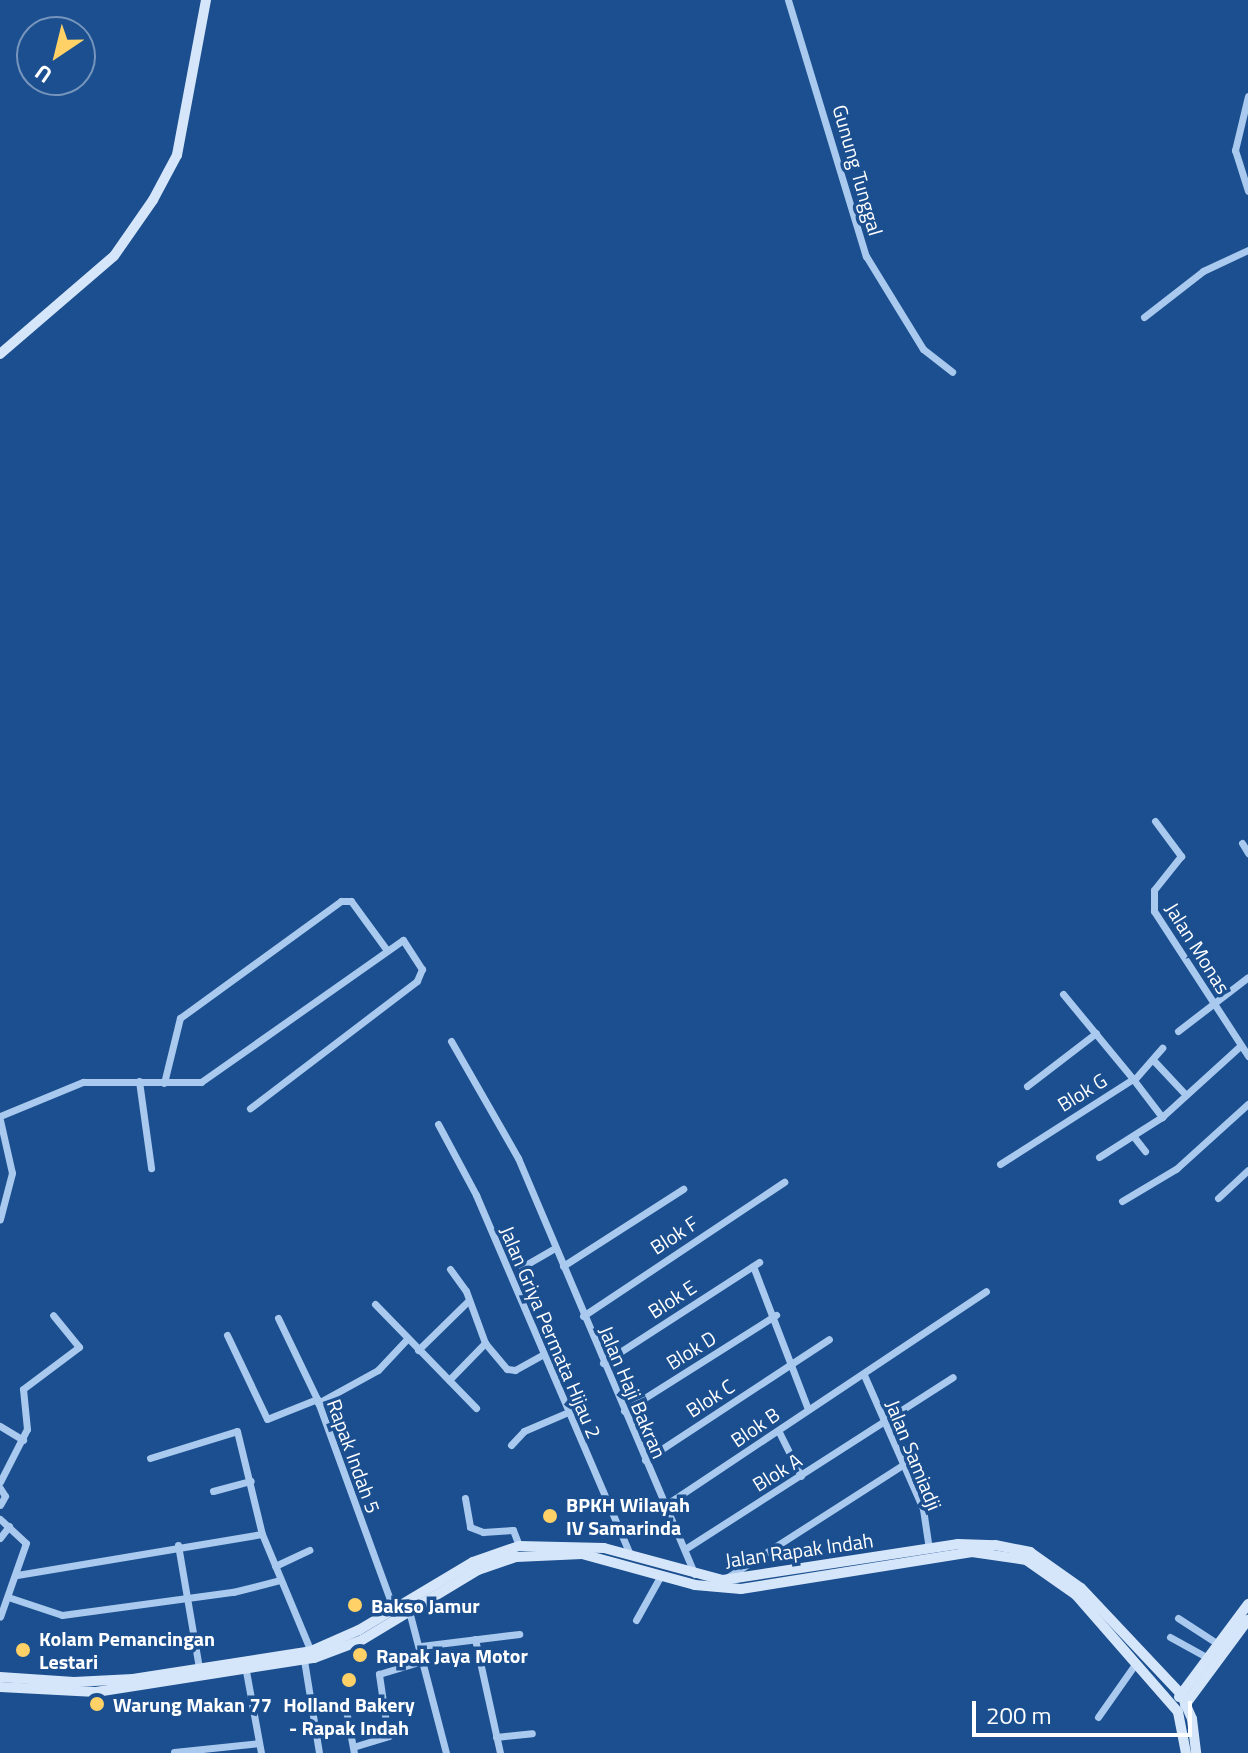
<!DOCTYPE html>
<style>
body{margin:0}
#map{position:relative;width:1248px;height:1753px;overflow:hidden;background:#1b4f8f;font-family:"Titillium Web",sans-serif}
div>[style]{position:absolute}
.minor>*{height:7px;margin:-3.5px;padding:0 3.5px;transform-origin:3.5px;border-radius:3.5px;background:#a9c9ee}
.secondary>*{height:10px;margin:-5px;padding:0 5px;transform-origin:5px;border-radius:5px;background:#d6e6fa}
.dots>*{width:22px;height:22px;translate:-50% -50%;box-sizing:border-box;border:4px solid #1b4f8f;border-radius:50%}
span{translate:-50% -50%;white-space:nowrap;text-align:center;line-height:1.15;-webkit-text-stroke:7px #1b4f8f;paint-order:stroke}
.street-label{font-size:20px;color:#fff}
.poi-label{font-size:20px;color:#fff;font-weight:700}
.left{translate:0 -50%;text-align:left}
.north{position:absolute;left:16px;top:16px;width:80px;height:80px;box-sizing:border-box;background:#1b4f8f;border:2px solid #7695bc;border-radius:50%;rotate:215deg;font-size:22px;font-weight:700;line-height:32px;text-align:center;color:#fff}
.north::after{content:'';display:block;margin:auto;width:28px;height:36px;background:#ffd166;clip-path:polygon(50% 0,100% 100%,50% 72%,0 100%)}
.scale{position:absolute;left:972px;top:1701px;width:220px;height:36px;box-sizing:border-box;border:4px solid #fff;border-top:0;padding-left:10px;font-size:24px;line-height:28px;white-space:nowrap;color:#fff;-webkit-text-stroke:6px #1b4f8f;paint-order:stroke}
</style>
<div id="map">
<div class="minor">
<div style="left:788px;top:0;width:268px;rotate:73.1deg"></div>
<div style="left:866px;top:256px;width:109px;rotate:58.5deg"></div>
<div style="left:923px;top:349px;width:37px;rotate:38deg"></div>
<div style="left:1248px;top:96px;width:56px;rotate:103.5deg"></div>
<div style="left:1235px;top:150px;width:43px;rotate:72.4deg"></div>
<div style="left:1144px;top:317px;width:75px;rotate:-37.9deg"></div>
<div style="left:1203px;top:271px;width:50px;rotate:-25deg"></div>
<div style="left:1155px;top:821px;width:44px;rotate:53.4deg"></div>
<div style="left:1181px;top:856px;width:43px;rotate:128.5deg"></div>
<div style="left:1154px;top:890px;width:21px;rotate:90deg"></div>
<div style="left:1154px;top:911px;width:173px;rotate:57deg"></div>
<div style="left:1242px;top:843px;width:12px;rotate:59deg"></div>
<div style="left:1063px;top:994px;width:110px;rotate:50.5deg"></div>
<div style="left:1178px;top:1031px;width:88px;rotate:-37.6deg"></div>
<div style="left:451px;top:1041px;width:135px;rotate:60.2deg"></div>
<div style="left:518px;top:1158px;width:452px;rotate:67deg"></div>
<div style="left:1155px;top:1062px;width:44px;rotate:46.8deg"></div>
<div style="left:1134px;top:1080px;width:43px;rotate:-48.8deg"></div>
<div style="left:139px;top:1081px;width:88px;rotate:82.1deg"></div>
<div style="left:164px;top:1083px;width:67px;rotate:-76.2deg"></div>
<div style="left:180px;top:1018px;width:199px;rotate:-36deg"></div>
<div style="left:341px;top:901px;width:10px"></div>
<div style="left:351px;top:901px;width:59px;rotate:53.9deg"></div>
<div style="left:1027px;top:1086px;width:87px;rotate:-37.5deg"></div>
<div style="left:0;top:1116px;width:90px;rotate:-22.3deg"></div>
<div style="left:83px;top:1082px;width:118px"></div>
<div style="left:201px;top:1082px;width:247px;rotate:-35.1deg"></div>
<div style="left:403px;top:940px;width:35px;rotate:57deg"></div>
<div style="left:422px;top:969px;width:13px;rotate:113deg"></div>
<div style="left:417px;top:981px;width:210px;rotate:142.7deg"></div>
<div style="left:0;top:1120px;width:54px;rotate:77.2deg"></div>
<div style="left:12px;top:1173px;width:48px;rotate:104.6deg"></div>
<div style="left:438px;top:1124px;width:81px;rotate:61.8deg"></div>
<div style="left:476px;top:1195px;width:392px;rotate:66.8deg"></div>
<div style="left:1134px;top:1137px;width:18px;rotate:52deg"></div>
<div style="left:1099px;top:1157px;width:75px;rotate:-32.4deg"></div>
<div style="left:1000px;top:1164px;width:158px;rotate:-32.6deg"></div>
<div style="left:1133px;top:1079px;width:48px;rotate:52.7deg"></div>
<div style="left:1162px;top:1117px;width:105px;rotate:-42.3deg"></div>
<div style="left:1218px;top:1198px;width:41px;rotate:-43deg"></div>
<div style="left:1122px;top:1201px;width:63px;rotate:-30.7deg"></div>
<div style="left:1176px;top:1169px;width:97px;rotate:-42.1deg"></div>
<div style="left:563px;top:1266px;width:143px;rotate:-32.7deg"></div>
<div style="left:753px;top:1266px;width:153px;rotate:69deg"></div>
<div style="left:522px;top:1267px;width:38px;rotate:-30deg"></div>
<div style="left:450px;top:1269px;width:27px;rotate:54deg"></div>
<div style="left:466px;top:1291px;width:55px;rotate:69.9deg"></div>
<div style="left:485px;top:1343px;width:34px;rotate:50deg"></div>
<div style="left:507px;top:1369px;width:8px;rotate:7deg"></div>
<div style="left:515px;top:1370px;width:33px;rotate:-29deg"></div>
<div style="left:375px;top:1304px;width:145px;rotate:45.8deg"></div>
<div style="left:583px;top:1316px;width:242px;rotate:-33.7deg"></div>
<div style="left:278px;top:1318px;width:90px;rotate:64.3deg"></div>
<div style="left:317px;top:1399px;width:222px;rotate:70deg"></div>
<div style="left:227px;top:1335px;width:93px;rotate:64.5deg"></div>
<div style="left:267px;top:1419px;width:54px;rotate:-21.8deg"></div>
<div style="left:418px;top:1350px;width:69px;rotate:-44.4deg"></div>
<div style="left:603px;top:1363px;width:186px;rotate:-32.9deg"></div>
<div style="left:864px;top:1375px;width:146px;rotate:66.2deg"></div>
<div style="left:923px;top:1509px;width:40px;rotate:81.5deg"></div>
<div style="left:449px;top:1380px;width:52px;rotate:-45.8deg"></div>
<div style="left:318px;top:1403px;width:68px;rotate:-28.8deg"></div>
<div style="left:378px;top:1370px;width:42px;rotate:-46.9deg"></div>
<div style="left:624px;top:1411px;width:180px;rotate:-32.3deg"></div>
<div style="left:0;top:1426px;width:27px;rotate:31deg"></div>
<div style="left:779px;top:1432px;width:49px;rotate:63.4deg"></div>
<div style="left:511px;top:1445px;width:19px;rotate:-47deg"></div>
<div style="left:524px;top:1431px;width:46px;rotate:-23.2deg"></div>
<div style="left:150px;top:1458px;width:91px;rotate:-17.2deg"></div>
<div style="left:237px;top:1431px;width:106px;rotate:76.4deg"></div>
<div style="left:262px;top:1534px;width:128px;rotate:67.4deg"></div>
<div style="left:645px;top:1460px;width:220px;rotate:-33.3deg"></div>
<div style="left:0;top:1482px;width:59px;rotate:-63deg"></div>
<div style="left:27px;top:1429px;width:40px;rotate:-95.7deg"></div>
<div style="left:23px;top:1389px;width:70px;rotate:-36.9deg"></div>
<div style="left:79px;top:1347px;width:41px;rotate:-129.1deg"></div>
<div style="left:0;top:1488px;width:9px;rotate:58deg"></div>
<div style="left:5px;top:1496px;width:10px;rotate:119deg"></div>
<div style="left:213px;top:1491px;width:39px;rotate:-15deg"></div>
<div style="left:465px;top:1498px;width:29px;rotate:80deg"></div>
<div style="left:470px;top:1527px;width:14px;rotate:21deg"></div>
<div style="left:483px;top:1532px;width:30px;rotate:-4deg"></div>
<div style="left:513px;top:1530px;width:17px;rotate:69deg"></div>
<div style="left:664px;top:1506px;width:387px;rotate:-33.7deg"></div>
<div style="left:0;top:1519px;width:35px;rotate:43deg"></div>
<div style="left:26px;top:1543px;width:78px;rotate:109.4deg"></div>
<div style="left:0;top:1538px;width:15px;rotate:-53deg"></div>
<div style="left:178px;top:1545px;width:125px;rotate:80.3deg"></div>
<div style="left:685px;top:1549px;width:318px;rotate:-32.7deg"></div>
<div style="left:275px;top:1566px;width:38px;rotate:-25deg"></div>
<div style="left:17px;top:1575px;width:248px;rotate:-9.5deg"></div>
<div style="left:728px;top:1577px;width:209px;rotate:-32.7deg"></div>
<div style="left:8px;top:1597px;width:57px;rotate:18.4deg"></div>
<div style="left:62px;top:1615px;width:173px;rotate:-7.7deg"></div>
<div style="left:233px;top:1592px;width:49px;rotate:-14.3deg"></div>
<div style="left:408px;top:1607px;width:151px;rotate:75.4deg"></div>
<div style="left:1178px;top:1618px;width:48px;rotate:33deg"></div>
<div style="left:636px;top:1620px;width:51px;rotate:-60.9deg"></div>
<div style="left:1170px;top:1637px;width:43px;rotate:28.9deg"></div>
<div style="left:475px;top:1639px;width:117px;rotate:77.6deg"></div>
<div style="left:421px;top:1646px;width:99px;rotate:-7deg"></div>
<div style="left:304px;top:1660px;width:94px;rotate:80.8deg"></div>
<div style="left:246px;top:1671px;width:83px;rotate:79.6deg"></div>
<div style="left:345px;top:1705px;width:49px;rotate:79.4deg"></div>
<div style="left:1098px;top:1717px;width:66px;rotate:-54.9deg"></div>
<div style="left:496px;top:1737px;width:36px;rotate:-6deg"></div>
<div style="left:353px;top:1747px;width:37px;rotate:-17deg"></div>
<div style="left:388px;top:1736px;width:63px;rotate:-98.3deg"></div>
<div style="left:379px;top:1674px;width:48px;rotate:-16.9deg"></div>
<div style="left:174px;top:1752px;width:85px;rotate:-6deg"></div>
</div>
<div class="secondary">
<div style="left:0;top:354px;width:150px;rotate:-40.7deg"></div>
<div style="left:114px;top:256px;width:68px;rotate:-55.1deg"></div>
<div style="left:153px;top:200px;width:51px;rotate:-61.9deg"></div>
<div style="left:177px;top:155px;width:158px;rotate:-79.4deg"></div>
<div style="left:0;top:1677px;width:74px;rotate:3.9deg"></div>
<div style="left:74px;top:1682px;width:59px;rotate:-2.9deg"></div>
<div style="left:133px;top:1679px;width:180px;rotate:-8.9deg"></div>
<div style="left:311px;top:1651px;width:52px;rotate:-23.6deg"></div>
<div style="left:359px;top:1630px;width:133px;rotate:-30.8deg"></div>
<div style="left:473px;top:1562px;width:49px;rotate:-19.2deg"></div>
<div style="left:519px;top:1546px;width:85px;rotate:1.3deg"></div>
<div style="left:604px;top:1548px;width:123px;rotate:15.1deg"></div>
<div style="left:723px;top:1580px;width:238px;rotate:-8.7deg"></div>
<div style="left:958px;top:1544px;width:37px;rotate:2deg"></div>
<div style="left:995px;top:1545px;width:36px;rotate:11deg"></div>
<div style="left:1030px;top:1552px;width:62px;rotate:35.2deg"></div>
<div style="left:1081px;top:1588px;width:146px;rotate:46.7deg"></div>
<div style="left:1181px;top:1694px;width:27px;rotate:66deg"></div>
<div style="left:1192px;top:1719px;width:34px;rotate:83deg"></div>
<div style="left:0;top:1687px;width:96px;rotate:3deg"></div>
<div style="left:96px;top:1692px;width:221px;rotate:-8.9deg"></div>
<div style="left:314px;top:1658px;width:51px;rotate:-20.6deg"></div>
<div style="left:362px;top:1640px;width:135px;rotate:-31.1deg"></div>
<div style="left:478px;top:1570px;width:40px;rotate:-18.9deg"></div>
<div style="left:516px;top:1557px;width:66px;rotate:-2.6deg"></div>
<div style="left:582px;top:1554px;width:117px;rotate:15.3deg"></div>
<div style="left:695px;top:1585px;width:46px;rotate:5deg"></div>
<div style="left:741px;top:1589px;width:234px;rotate:-9.1deg"></div>
<div style="left:972px;top:1552px;width:55px;rotate:8.4deg"></div>
<div style="left:1026px;top:1560px;width:61px;rotate:35deg"></div>
<div style="left:1076px;top:1595px;width:155px;rotate:48.9deg"></div>
<div style="left:1178px;top:1712px;width:42px;rotate:79deg"></div>
<div style="left:1179px;top:1697px;width:116px;rotate:-53.4deg"></div>
<div style="left:1185px;top:1705px;width:106px;rotate:-53.5deg"></div>
</div>
<div class="dots">
<div style="left:550px;top:1516px;background:#ffd166"></div>
<div style="left:355px;top:1605px;background:#ffd166"></div>
<div style="left:23px;top:1650px;background:#ffd166"></div>
<div style="left:360px;top:1655px;background:#ffd166"></div>
<div style="left:349px;top:1680px;background:#ffd166"></div>
<div style="left:97px;top:1704px;background:#ffd166"></div>
</div>
<div class="street-label">
<span style="left:858px;top:170px;rotate:74deg">Gunung Tunggal</span>
<span style="left:1198px;top:948px;rotate:58deg">Jalan Monas</span>
<span style="left:1082px;top:1092px;rotate:-32deg">Blok G</span>
<span style="left:674px;top:1235px;rotate:-33deg">Blok F</span>
<span style="left:672px;top:1299px;rotate:-33deg">Blok E</span>
<span style="left:551px;top:1332px;rotate:67deg">Jalan Griya Permata Hijau 2</span>
<span style="left:691px;top:1350px;rotate:-32deg">Blok D</span>
<span style="left:633px;top:1392px;rotate:67deg">Jalan Haji Bakran</span>
<span style="left:710px;top:1398px;rotate:-33deg">Blok C</span>
<span style="left:755px;top:1427px;rotate:-34deg">Blok B</span>
<span style="left:914px;top:1455px;rotate:68deg">Jalan Samiadji</span>
<span style="left:354px;top:1456px;rotate:70deg">Rapak Indah 5</span>
<span style="left:777px;top:1472px;rotate:-32deg">Blok A</span>
<span style="left:799px;top:1550px;rotate:-8deg">Jalan Rapak Indah</span>
</div>
<div class="poi-label">
<span class="left" style="left:566px;top:1516px">BPKH Wilayah<br>IV Samarinda</span>
<span class="left" style="left:371px;top:1605px">Bakso Jamur</span>
<span class="left" style="left:39px;top:1650px">Kolam Pemancingan<br>Lestari</span>
<span class="left" style="left:376px;top:1655px">Rapak Jaya Motor</span>
<span class="left" style="left:113px;top:1704px">Warung Makan 77</span>
<span style="left:349px;top:1716px">Holland Bakery<br>- Rapak Indah</span>
</div>
<div class="north">U</div>
<div class="scale">200 m</div>
</div>
